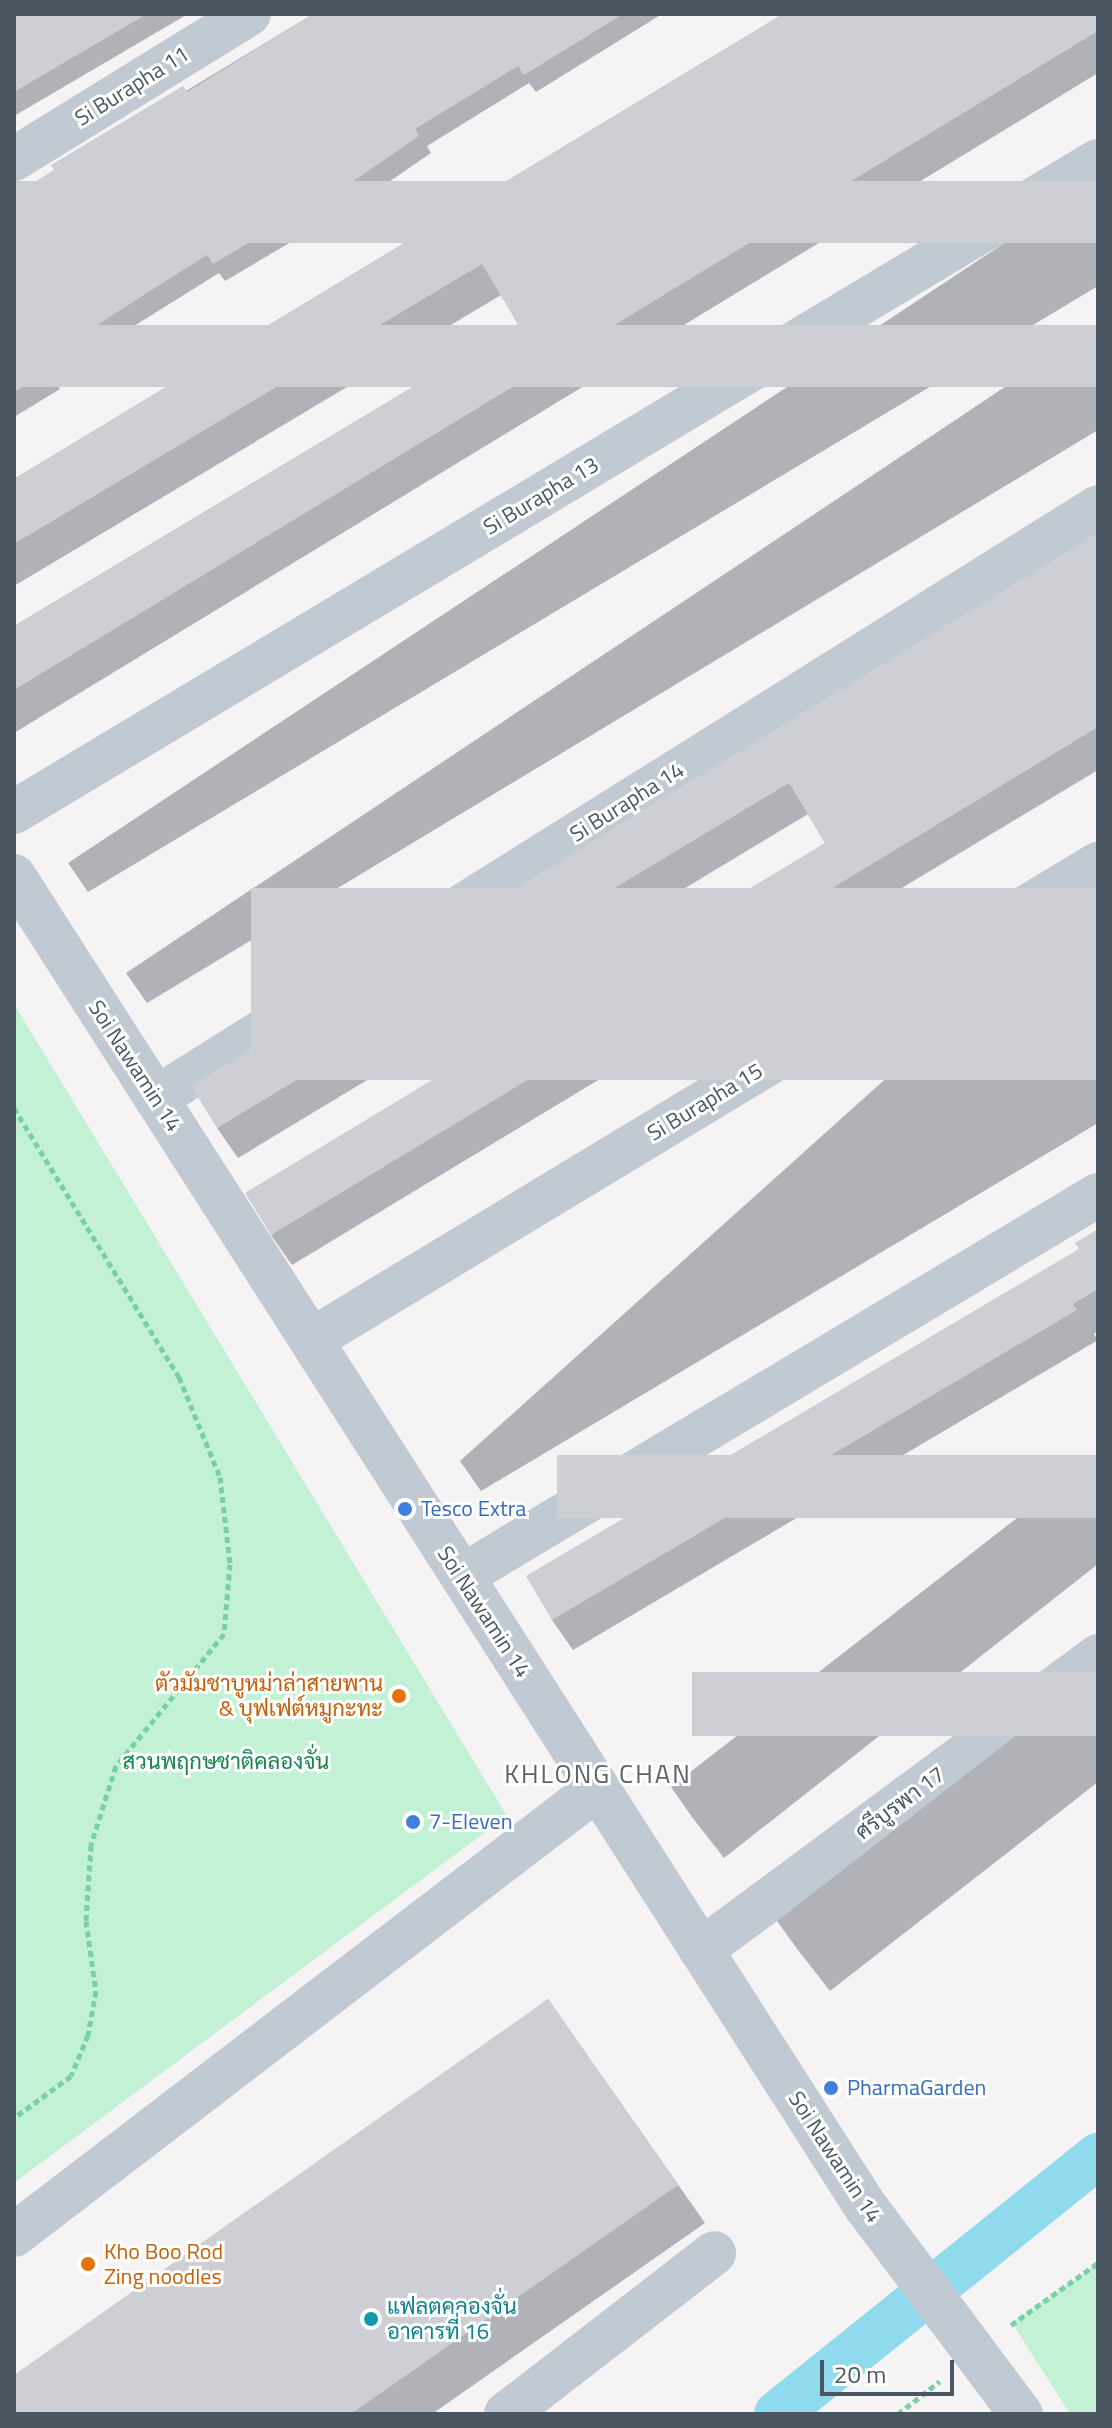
<!DOCTYPE html>
<meta charset="utf-8">
<style>
body{margin:0}
#map{position:relative;width:1112px;height:2428px;overflow:hidden;background:#f5f3f3;font-family:"Titillium Web",Sarabun,sans-serif}
div>[style]{position:absolute}
.green>*{inset:0;background:#c3f1d5}
.canal>*{height:46px;margin:-23px;padding:0 23px;transform-origin:23px;border-radius:23px;background:#90daee}
.path>*{height:5px;margin-top:-2.5px;transform-origin:0;background:repeating-linear-gradient(90deg,#7ad0a6 0 6px,transparent 0 10px)}
.minor>*{height:44px;margin:-22px;padding:0 22px;transform-origin:22px;border-radius:22px;background:#c1cad2}
.tertiary>*{height:44px;margin:-22px;padding:0 22px;transform-origin:22px;border-radius:22px;background:#c1cad2}
.wall>*{inset:0;background:#b0b2b7}
.building>*{inset:0;background:#cdcfd5;transform-origin:0 0}
.dots>*{width:22px;height:22px;translate:-50% -50%;box-sizing:border-box;border:4px solid #fff;border-radius:50%}
span{translate:-50% -50%;white-space:nowrap;text-align:center;line-height:1.15;-webkit-text-stroke:6px #fff;paint-order:stroke}
.street-label{font-size:22px;color:#4a5661}
.shop-label{font-size:22px;color:#366cbe}
.left{translate:0 -50%;text-align:left}
.food-label{font-size:22px;color:#c56008}
.right{translate:-100% -50%;text-align:right}
.park-label{font-size:22px;color:#17864f}
.culture-label{font-size:22px;color:#0d838f}
.quarter-label{font-size:26px;color:#5f6368;letter-spacing:2px}
.frame{position:absolute;inset:0;border:16px solid #4a5661;pointer-events:none}
.scale{position:absolute;left:820px;top:2360px;width:134px;height:36px;box-sizing:border-box;border:4px solid #4a5661;border-top:0;padding-left:10px;font-size:24px;line-height:28px;white-space:nowrap;color:#4a5661;-webkit-text-stroke:6px #fff;paint-order:stroke}
</style>
<div id="map">
<div class="green">
<div style="clip-path:polygon(14px 1004px,507px 1816px,14px 2183px)"></div>
<div style="clip-path:polygon(1098px 2263px,1098px 2414px,1070px 2414px,1012px 2323px)"></div>
</div>
<div class="canal">
<div style="left:777px;top:2414px;width:412px;rotate:-38.8deg"></div>
</div>
<div class="path">
<div style="left:14px;top:1108px;width:316px;rotate:58.5deg"></div>
<div style="left:179px;top:1377px;width:108px;rotate:67.7deg"></div>
<div style="left:220px;top:1477px;width:88px;rotate:83.4deg"></div>
<div style="left:230px;top:1564px;width:70px;rotate:94.9deg"></div>
<div style="left:224px;top:1634px;width:171px;rotate:129.3deg"></div>
<div style="left:116px;top:1766px;width:83px;rotate:107.6deg"></div>
<div style="left:91px;top:1845px;width:76px;rotate:93.8deg"></div>
<div style="left:86px;top:1921px;width:71px;rotate:81.9deg"></div>
<div style="left:96px;top:1991px;width:45px;rotate:100.3deg"></div>
<div style="left:88px;top:2035px;width:44px;rotate:112.5deg"></div>
<div style="left:71px;top:2076px;width:71px;rotate:143.6deg"></div>
<div style="left:1011px;top:2325px;width:107px;rotate:-35.5deg"></div>
<div style="left:898px;top:2414px;width:53px;rotate:-38.2deg"></div>
</div>
<div class="minor">
<div style="left:14px;top:159px;width:276px;rotate:-31.7deg"></div>
<div style="left:14px;top:812px;width:1264px;rotate:-30.99deg"></div>
<div style="left:156px;top:1098px;width:1112px;rotate:-32.1deg"></div>
<div style="left:311px;top:1340px;width:920px;rotate:-31.17deg"></div>
<div style="left:462px;top:1576px;width:741px;rotate:-30.92deg"></div>
<div style="left:701px;top:1950px;width:494px;rotate:-36.5deg"></div>
<div style="left:14px;top:2235px;width:735px;rotate:-37.43deg"></div>
<div style="left:506px;top:2414px;width:263px;rotate:-37.7deg"></div>
</div>
<div class="tertiary">
<div style="left:14px;top:876px;width:1580px;rotate:57.38deg"></div>
<div style="left:866px;top:2207px;width:259px;rotate:53.2deg"></div>
</div>
<div class="wall">
<div style="clip-path:polygon(14px 14px,188px 14px,14px 116px)"></div>
<div style="clip-path:polygon(313px 14px,662px 14px,536px 92px,529px 83px,427px 146px,431px 153px,367px 197px,225px 281px,219px 273px,126px 331px,54px 379px,60px 389px,14px 417px,14px 195px)"></div>
<div style="clip-path:polygon(783px 14px,1098px 14px,1098px 73px,14px 733px,14px 626px,518px 324px,501px 295px,14px 586px,14px 479px)"></div>
<div style="clip-path:polygon(1098px 181px,1098px 286px,88px 892px,68px 863px)"></div>
<div style="clip-path:polygon(1098px 325px,1098px 430px,147px 1003px,126px 973px)"></div>
<div style="clip-path:polygon(1098px 533px,1098px 770px,832px 930px,835px 937px,292px 1265px,271px 1235px,825px 843px,808px 814px,238px 1158px,217px 1128px)"></div>
<div style="clip-path:polygon(1098px 888px,1098px 1123px,481px 1491px,460px 1461px)"></div>
<div style="clip-path:polygon(1098px 1229px,1098px 1331px,1094px 1334px,1098px 1340px,573px 1650px,552px 1620px,1079px 1249px)"></div>
<div style="clip-path:polygon(1098px 1455px,1098px 1564px,724px 1858px,692px 1817px,671px 1787px)"></div>
<div style="clip-path:polygon(1098px 1672px,1098px 1782px,830px 1991px,798px 1950px,777px 1921px)"></div>
<div style="clip-path:polygon(548px 1999px,705px 2223px,432px 2414px,14px 2414px)"></div>
</div>
<div class="building">
<div style="clip-path:polygon(14px 14px,147px 14px,14px 92px)"></div>
<div style="clip-path:polygon(313px 14px,623px 14px,524px 75px,518px 66px,415px 129px,419px 136px,355px 180px,213px 264px,207px 255px,114px 314px,42px 362px,48px 372px,14px 392px,14px 195px,54px 170px,51px 165px,183px 86px,187px 92px)"></div>
<div style="clip-path:polygon(783px 14px,1098px 14px,1098px 31px,14px 690px,14px 626px,518px 324px,482px 264px,14px 544px,14px 479px)"></div>
<div style="left:1098px;top:181px;width:62px;height:1234px;rotate:90deg"></div>
<div style="left:1098px;top:325px;width:62px;height:1168px;rotate:90deg"></div>
<div style="clip-path:polygon(1098px 533px,1098px 727px,811px 901px,814px 907px,271px 1235px,245px 1193px,825px 843px,789px 783px,217px 1128px,191px 1086px)"></div>
<div style="left:1098px;top:888px;width:192px;height:847px;rotate:90deg"></div>
<div style="clip-path:polygon(1098px 1229px,1098px 1289px,1073px 1304px,1077px 1310px,552px 1620px,526px 1576px,1079px 1249px,1075px 1243px)"></div>
<div style="left:1098px;top:1455px;width:63px;height:541px;rotate:90deg"></div>
<div style="left:1098px;top:1672px;width:64px;height:406px;rotate:90deg"></div>
<div style="clip-path:polygon(548px 1999px,678px 2185px,351px 2414px,14px 2414px,14px 2375px)"></div>
</div>
<div class="dots">
<div style="left:405px;top:1509px;background:#3f7fe0"></div>
<div style="left:399px;top:1696px;background:#e8710a"></div>
<div style="left:413px;top:1822px;background:#3f7fe0"></div>
<div style="left:831px;top:2088px;background:#3f7fe0"></div>
<div style="left:88px;top:2264px;background:#e8710a"></div>
<div style="left:371px;top:2319px;background:#0f9aa8"></div>
</div>
<div class="street-label">
<span style="left:132px;top:86px;rotate:-32deg">Si Burapha 11</span>
<span style="left:541px;top:496px;rotate:-31deg">Si Burapha 13</span>
<span style="left:627px;top:802px;rotate:-32deg">Si Burapha 14</span>
<span style="left:135px;top:1066px;rotate:57deg">Soi Nawamin 14</span>
<span style="left:705px;top:1102px;rotate:-31deg">Si Burapha 15</span>
<span style="left:484px;top:1612px;rotate:57deg">Soi Nawamin 14</span>
<span style="left:900px;top:1803px;rotate:-37deg">ศรีบูรพา 17</span>
<span style="left:835px;top:2157px;rotate:57deg">Soi Nawamin 14</span>
</div>
<div class="shop-label">
<span class="left" style="left:421px;top:1509px">Tesco Extra</span>
<span class="left" style="left:429px;top:1822px">7-Eleven</span>
<span class="left" style="left:847px;top:2088px">PharmaGarden</span>
</div>
<div class="food-label">
<span class="right" style="left:383px;top:1696px">ตัวมัมชาบูหม่าล่าสายพาน<br>&amp; บุฟเฟต์หมูกะทะ</span>
<span class="left" style="left:104px;top:2264px">Kho Boo Rod<br>Zing noodles</span>
</div>
<div class="park-label">
<span style="left:226px;top:1762px">สวนพฤกษชาติคลองจั่น</span>
</div>
<div class="culture-label">
<span class="left" style="left:387px;top:2319px">แฟลตคลองจั่น<br>อาคารที่ 16</span>
</div>
<div class="quarter-label">
<span style="left:598px;top:1774px">KHLONG CHAN</span>
</div>
<div class="frame"></div>
<div class="scale">20 m</div>
</div>
